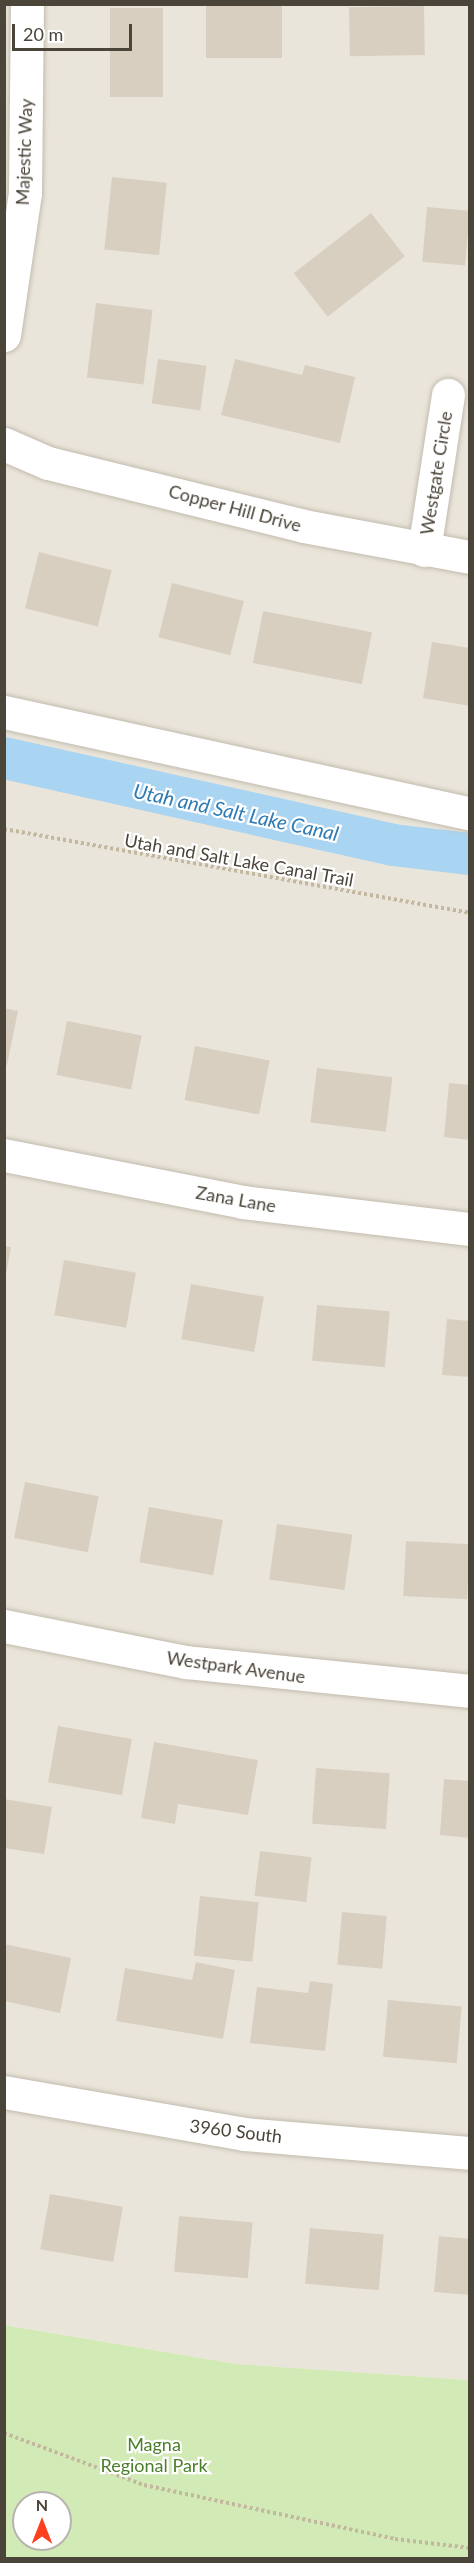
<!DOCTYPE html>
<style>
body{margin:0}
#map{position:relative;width:474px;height:2563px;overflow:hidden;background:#f6f3ec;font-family:Lato,sans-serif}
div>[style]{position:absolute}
.residential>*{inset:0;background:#eae5da}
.green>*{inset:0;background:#d2eab5}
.canal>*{height:42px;margin:-21px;padding:0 21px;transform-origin:21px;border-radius:21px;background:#a9d4f2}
.building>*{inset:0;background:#d8cfc1;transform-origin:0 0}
.path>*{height:4px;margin-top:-2px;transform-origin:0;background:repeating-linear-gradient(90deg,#c4b79f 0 3px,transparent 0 6px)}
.roads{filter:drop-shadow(0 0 2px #c2bbae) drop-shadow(0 0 2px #c2bbae)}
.minor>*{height:33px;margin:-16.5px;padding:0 16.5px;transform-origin:16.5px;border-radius:16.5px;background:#fff}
span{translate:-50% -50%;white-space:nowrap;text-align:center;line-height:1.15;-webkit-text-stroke:4.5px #fff;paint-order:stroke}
.street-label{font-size:18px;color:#4b4439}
.park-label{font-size:18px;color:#4a7f2a}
.water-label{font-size:20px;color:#2e7ab2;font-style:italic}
.frame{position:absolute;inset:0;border:6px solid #4b4439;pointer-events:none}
.north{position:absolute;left:12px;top:2491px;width:60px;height:60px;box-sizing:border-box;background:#fff;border:2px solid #b7b4b0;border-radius:50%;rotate:0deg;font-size:16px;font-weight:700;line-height:24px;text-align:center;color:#4b4439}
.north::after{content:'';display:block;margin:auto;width:21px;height:27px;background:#fc3f1d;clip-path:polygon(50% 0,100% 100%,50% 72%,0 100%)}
.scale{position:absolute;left:12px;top:24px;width:120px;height:27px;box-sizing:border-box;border:3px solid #4b4439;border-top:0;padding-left:8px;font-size:18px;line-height:21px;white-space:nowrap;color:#4b4439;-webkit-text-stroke:4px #fff;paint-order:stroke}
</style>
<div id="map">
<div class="residential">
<div style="clip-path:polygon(4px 5px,469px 5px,469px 2380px,237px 2364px,5px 2325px)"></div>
</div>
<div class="green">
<div style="clip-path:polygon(evenodd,4px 2325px,237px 2364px,469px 2380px,469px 2558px,5px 2558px,4px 2325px,24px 2503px,60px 2503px,60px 2539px,24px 2539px,24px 2503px)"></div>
</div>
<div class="canal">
<div style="left:4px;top:758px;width:399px;rotate:12.6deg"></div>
<div style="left:393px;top:845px;width:78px;rotate:6.7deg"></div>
</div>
<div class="building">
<div style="left:206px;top:4px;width:76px;height:54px"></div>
<div style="left:424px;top:6px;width:49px;height:75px;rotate:89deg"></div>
<div style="left:110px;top:8px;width:53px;height:89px"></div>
<div style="left:112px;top:177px;width:55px;height:73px;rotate:6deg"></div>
<div style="left:427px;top:207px;width:43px;height:55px;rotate:5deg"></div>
<div style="left:371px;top:213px;width:55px;height:98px;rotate:52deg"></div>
<div style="left:96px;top:303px;width:57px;height:75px;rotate:7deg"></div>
<div style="left:158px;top:359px;width:49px;height:45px;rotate:8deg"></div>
<div style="clip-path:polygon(235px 359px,302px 375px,305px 365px,355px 377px,340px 443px,221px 415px)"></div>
<div style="left:39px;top:552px;width:75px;height:58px;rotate:14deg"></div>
<div style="left:172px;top:583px;width:74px;height:56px;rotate:14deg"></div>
<div style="left:263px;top:611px;width:111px;height:53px;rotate:11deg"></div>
<div style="clip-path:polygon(432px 642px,470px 648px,470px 706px,423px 698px)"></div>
<div style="clip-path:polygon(4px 1008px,18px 1011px,7px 1065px,4px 1065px)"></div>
<div style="left:67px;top:1021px;width:76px;height:55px;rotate:11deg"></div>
<div style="left:195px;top:1046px;width:76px;height:55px;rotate:11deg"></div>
<div style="left:317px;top:1068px;width:76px;height:55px;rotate:7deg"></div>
<div style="clip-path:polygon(449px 1083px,470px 1085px,470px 1140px,444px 1137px)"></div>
<div style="clip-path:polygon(4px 1246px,11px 1247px,6px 1275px,4px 1275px)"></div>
<div style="left:64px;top:1260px;width:73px;height:56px;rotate:10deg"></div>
<div style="left:191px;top:1284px;width:74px;height:56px;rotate:10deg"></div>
<div style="left:317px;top:1305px;width:73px;height:56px;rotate:5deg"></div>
<div style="clip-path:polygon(447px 1319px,470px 1321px,470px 1377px,442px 1375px)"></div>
<div style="left:25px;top:1482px;width:75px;height:57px;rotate:11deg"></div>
<div style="left:149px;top:1507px;width:75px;height:56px;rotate:10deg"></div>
<div style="left:277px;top:1524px;width:76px;height:56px;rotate:8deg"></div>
<div style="left:406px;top:1541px;width:64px;height:55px;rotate:3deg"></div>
<div style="left:58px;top:1726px;width:75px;height:57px;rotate:10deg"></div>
<div style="clip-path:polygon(154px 1742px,258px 1760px,248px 1815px,178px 1804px,175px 1824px,141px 1818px)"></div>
<div style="left:316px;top:1768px;width:74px;height:56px;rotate:4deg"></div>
<div style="clip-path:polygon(444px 1779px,470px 1781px,470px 1838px,440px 1835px)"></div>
<div style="clip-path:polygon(4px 1799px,52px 1807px,44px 1854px,4px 1848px)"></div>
<div style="left:260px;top:1851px;width:52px;height:45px;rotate:7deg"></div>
<div style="left:200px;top:1896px;width:59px;height:60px;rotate:6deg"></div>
<div style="left:342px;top:1912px;width:45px;height:53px;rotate:5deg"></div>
<div style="clip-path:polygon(4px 1944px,71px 1958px,60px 2013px,4px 2001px)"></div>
<div style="clip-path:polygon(196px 1962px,235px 1970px,223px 2039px,116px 2021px,125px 1968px,192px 1980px)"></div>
<div style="clip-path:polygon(310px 1981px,333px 1984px,325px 2051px,250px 2043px,257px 1987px,308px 1993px)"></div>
<div style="left:388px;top:2000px;width:74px;height:57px;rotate:5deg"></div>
<div style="left:50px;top:2194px;width:74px;height:56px;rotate:10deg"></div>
<div style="left:179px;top:2216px;width:74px;height:56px;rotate:5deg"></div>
<div style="left:310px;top:2228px;width:74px;height:56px;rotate:5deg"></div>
<div style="clip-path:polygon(439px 2236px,470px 2239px,470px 2295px,434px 2292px)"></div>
</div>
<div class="path">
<div style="left:4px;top:829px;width:474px;rotate:10.2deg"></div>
<div style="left:4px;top:2433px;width:149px;rotate:20.4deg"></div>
<div style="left:144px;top:2485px;width:257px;rotate:12.1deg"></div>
<div style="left:395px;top:2539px;width:76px;rotate:6.8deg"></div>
</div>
<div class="roads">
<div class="minor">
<div style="left:4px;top:335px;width:144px;rotate:-81.6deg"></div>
<div style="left:25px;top:193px;width:189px;rotate:-89.4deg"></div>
<div style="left:4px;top:444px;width:48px;rotate:23.4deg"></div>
<div style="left:48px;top:463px;width:264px;rotate:13.8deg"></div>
<div style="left:304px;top:526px;width:169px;rotate:10.6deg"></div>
<div style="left:424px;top:550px;width:157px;rotate:-81.2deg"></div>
<div style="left:4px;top:712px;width:477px;rotate:12.3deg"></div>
<div style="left:4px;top:1155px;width:244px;rotate:11.1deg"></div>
<div style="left:243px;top:1202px;width:229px;rotate:6.8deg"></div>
<div style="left:4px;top:1626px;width:186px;rotate:11.2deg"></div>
<div style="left:186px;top:1662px;width:285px;rotate:5.8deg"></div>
<div style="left:4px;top:2092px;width:244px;rotate:9.9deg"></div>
<div style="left:244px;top:2134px;width:227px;rotate:4.8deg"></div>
</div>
</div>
<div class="street-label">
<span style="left:24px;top:152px;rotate:-88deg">Majestic Way</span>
<span style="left:436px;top:473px;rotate:-81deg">Westgate Circle</span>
<span style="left:235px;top:508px;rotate:15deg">Copper Hill Drive</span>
<span style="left:239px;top:860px;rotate:10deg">Utah and Salt Lake Canal Trail</span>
<span style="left:236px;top:1199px;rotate:10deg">Zana Lane</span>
<span style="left:236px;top:1667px;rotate:8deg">Westpark Avenue</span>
<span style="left:236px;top:2131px;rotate:7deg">3960 South</span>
</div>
<div class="park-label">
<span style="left:154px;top:2455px">Magna<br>Regional Park</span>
</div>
<div class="water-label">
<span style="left:236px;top:812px;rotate:12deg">Utah and Salt Lake Canal</span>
</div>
<div class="frame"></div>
<div class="north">N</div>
<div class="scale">20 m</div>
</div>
